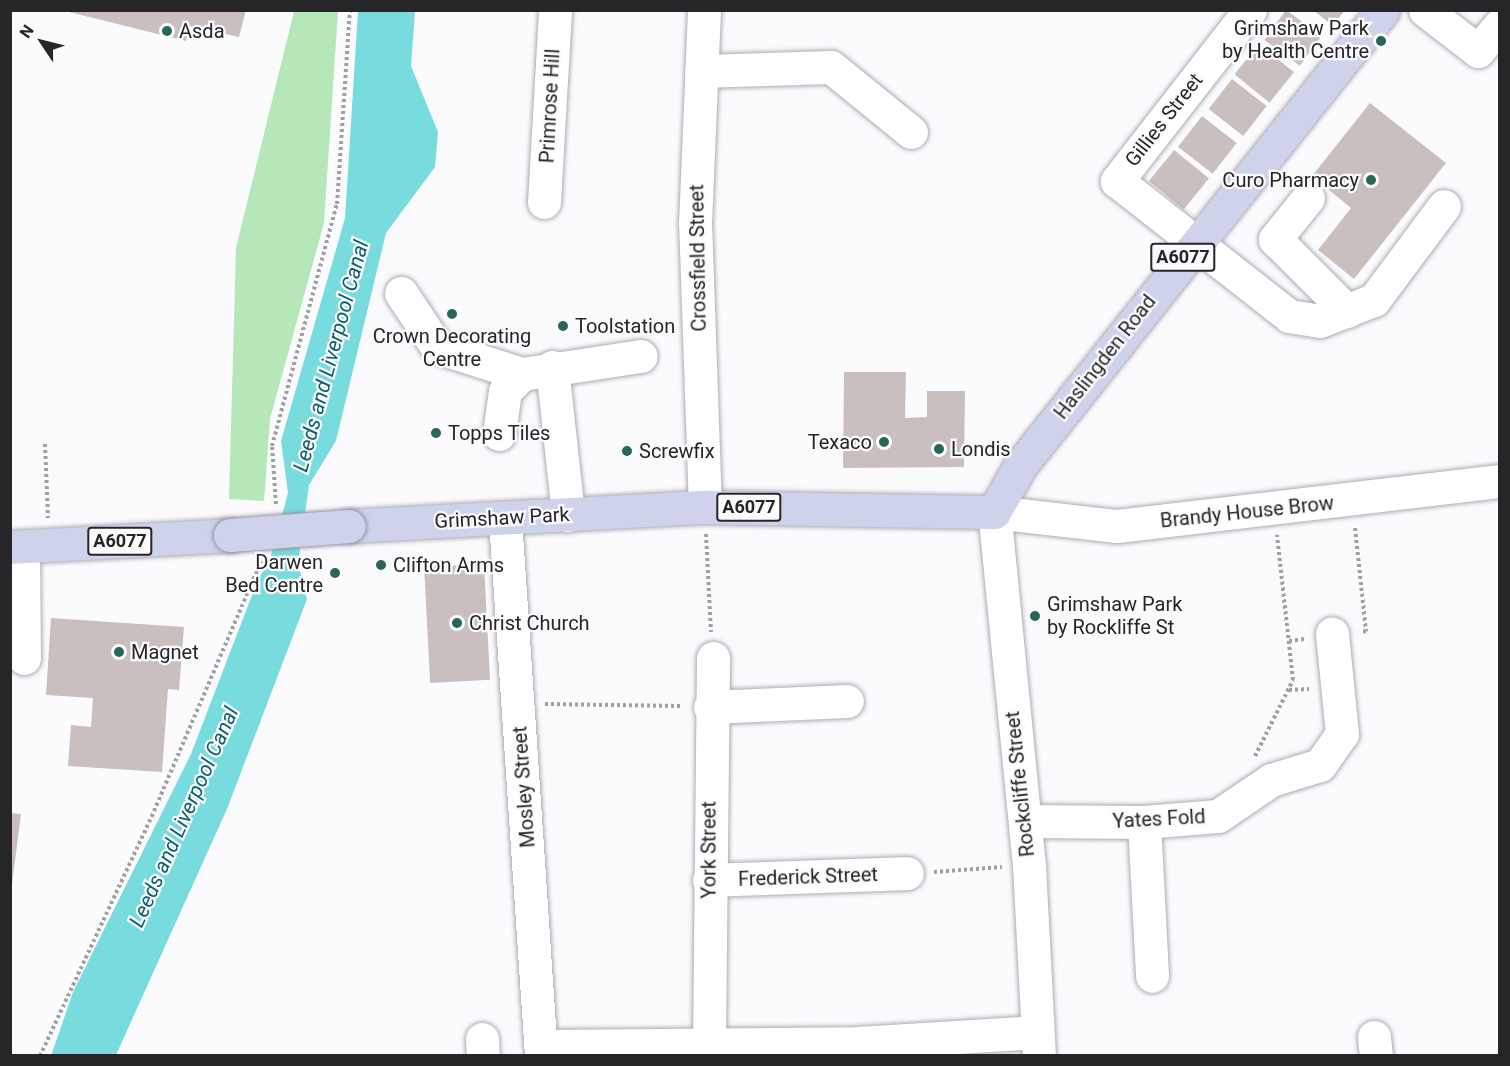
<!DOCTYPE html>
<style>
body{margin:0}
#map{position:relative;width:1510px;height:1066px;overflow:hidden;background:#fbfbfe;font-family:Roboto,sans-serif}
div>[style]{position:absolute}
.green>*{inset:0;background:#b5e7b8}
.water>*{inset:0;background:#78dbde}
.building>*{inset:0;background:#c9bfbe;transform-origin:0 0}
.path>*{height:4px;margin-top:-2px;transform-origin:0;background:repeating-linear-gradient(90deg,#a0a0a3 0 3px,transparent 0 6px)}
.roads{filter:drop-shadow(0 0 2px #ababb3) drop-shadow(0 0 2px #ababb3)}
.minor>*{height:33px;margin:-16.5px;padding:0 16.5px;transform-origin:16.5px;border-radius:16.5px;background:#fff}
.highway>*{height:33px;margin:-16.5px;padding:0 16.5px;transform-origin:16.5px;border-radius:16.5px;background:#ced3eb}
.bridges{filter:drop-shadow(0 0 2px #9396a7) drop-shadow(0 0 2px #9396a7)}
.highway-bridge>*{height:33px;margin:-16.5px;padding:0 16.5px;transform-origin:16.5px;border-radius:16.5px;background:#ced3eb}
.dots>*{width:16px;height:16px;translate:-50% -50%;box-sizing:border-box;border:3px solid #fbfbfe;border-radius:50%}
span{translate:-50% -50%;white-space:nowrap;text-align:center;line-height:1.15;-webkit-text-stroke:4.5px #fbfbfe;paint-order:stroke}
.shield-label span{padding:2px 4px;background:#fbfbfe;border:2px solid;border-radius:4px;-webkit-text-stroke-width:0}
.shield-label{font-size:18px;color:#262629;font-weight:700}
.poi-label{font-size:20px;color:#262629}
.right{translate:-100% -50%;text-align:right}
.left{translate:0 -50%;text-align:left}
.street-label{font-size:20px;color:#262629}
.water-label{font-size:21px;color:#0b6264;font-style:italic}
.frame{position:absolute;inset:0;border:12px solid #262629;pointer-events:none}
.north{position:absolute;left:12px;top:12px;width:60px;height:60px;-webkit-text-stroke:4px #fbfbfe;paint-order:stroke;rotate:305deg;font-size:16px;font-weight:700;line-height:24px;text-align:center;color:#262629}
.north::after{content:'';display:block;margin:auto;width:21px;height:27px;background:#262629;clip-path:polygon(50% 0,100% 100%,50% 72%,0 100%)}
</style>
<div id="map">
<div class="green">
<div style="clip-path:polygon(294px 11px,338px 11px,324px 223px,270px 419px,264px 501px,229px 499px,236px 248px)"></div>
</div>
<div class="water">
<div style="clip-path:polygon(358px 11px,415px 11px,411px 66px,438px 132px,435px 167px,386px 233px,336px 441px,309px 485px,298px 563px,307px 599px,227px 809px,116px 1055px,51px 1056px,73px 992px,191px 754px,259px 577px,269px 563px,288px 493px,281px 441px,345px 218px)"></div>
</div>
<div class="building">
<div style="clip-path:polygon(61px 10px,246px 10px,239px 37px,190px 26px,186px 41px)"></div>
<div style="left:1286px;top:10px;width:44px;height:37px;rotate:36deg"></div>
<div style="clip-path:polygon(1313px 10px,1345px 10px,1333px 26px)"></div>
<div style="left:1259px;top:44px;width:45px;height:39px;rotate:39deg"></div>
<div style="left:1232px;top:79px;width:44px;height:38px;rotate:38deg"></div>
<div style="clip-path:polygon(1370px 103px,1446px 163px,1354px 279px,1318px 250px,1351px 208px,1312px 176px)"></div>
<div style="left:1202px;top:116px;width:44px;height:39px;rotate:38deg"></div>
<div style="left:1174px;top:150px;width:45px;height:40px;rotate:39deg"></div>
<div style="clip-path:polygon(844px 372px,906px 372px,905px 418px,927px 417px,927px 391px,965px 391px,964px 467px,843px 468px)"></div>
<div style="left:484px;top:564px;width:116px;height:60px;rotate:87deg"></div>
<div style="clip-path:polygon(51px 618px,184px 627px,179px 690px,168px 689px,162px 772px,68px 766px,71px 725px,91px 727px,93px 698px,46px 695px)"></div>
<div style="clip-path:polygon(10px 813px,21px 814px,12px 884px,10px 884px)"></div>
</div>
<div class="path">
<div style="left:45px;top:444px;width:74px;rotate:87.7deg"></div>
<div style="left:276px;top:504px;width:58px;rotate:-93.9deg"></div>
<div style="left:272px;top:446px;width:251px;rotate:-75deg"></div>
<div style="left:337px;top:204px;width:194px;rotate:-86.2deg"></div>
<div style="left:1355px;top:528px;width:104px;rotate:83.9deg"></div>
<div style="left:1366px;top:631px;width:6px;rotate:171deg"></div>
<div style="left:706px;top:534px;width:98px;rotate:87.1deg"></div>
<div style="left:1289px;top:641px;width:16px;rotate:-7deg"></div>
<div style="left:1289px;top:690px;width:20px;rotate:-3deg"></div>
<div style="left:545px;top:704px;width:137px;rotate:0.8deg"></div>
<div style="left:1255px;top:756px;width:85px;rotate:-63.4deg"></div>
<div style="left:1293px;top:680px;width:146px;rotate:-96.3deg"></div>
<div style="left:934px;top:872px;width:68px;rotate:-4.2deg"></div>
<div style="left:40px;top:1056px;width:270px;rotate:-65deg"></div>
<div style="left:154px;top:811px;width:272px;rotate:-66.8deg"></div>
</div>
<div class="roads">
<div class="minor">
<div style="left:704px;top:10px;width:211px;rotate:92.4deg"></div>
<div style="left:695px;top:221px;width:286px;rotate:88deg"></div>
<div style="left:1250px;top:10px;width:217px;rotate:127.9deg"></div>
<div style="left:1117px;top:181px;width:219px;rotate:38.1deg"></div>
<div style="left:1289px;top:316px;width:31px;rotate:9deg"></div>
<div style="left:1320px;top:321px;width:58px;rotate:-21.3deg"></div>
<div style="left:1374px;top:300px;width:117px;rotate:-53.3deg"></div>
<div style="left:1425px;top:10px;width:67px;rotate:37.7deg"></div>
<div style="left:1478px;top:51px;width:34px;rotate:-50deg"></div>
<div style="left:701px;top:71px;width:130px;rotate:-1.8deg"></div>
<div style="left:831px;top:67px;width:103px;rotate:39.1deg"></div>
<div style="left:1308px;top:198px;width:53px;rotate:128.8deg"></div>
<div style="left:1275px;top:239px;width:102px;rotate:45deg"></div>
<div style="left:544px;top:202px;width:192px;rotate:-86.7deg"></div>
<div style="left:401px;top:293px;width:65px;rotate:56.3deg"></div>
<div style="left:437px;top:347px;width:89px;rotate:17.6deg"></div>
<div style="left:552px;top:367px;width:149px;rotate:83.8deg"></div>
<div style="left:499px;top:434px;width:43px;rotate:-82.1deg"></div>
<div style="left:505px;top:391px;width:24px;rotate:-45deg"></div>
<div style="left:522px;top:374px;width:120px;rotate:-8.6deg"></div>
<div style="left:505px;top:519px;width:538px;rotate:86.16deg"></div>
<div style="left:23px;top:547px;width:111px;rotate:89.5deg"></div>
<div style="left:710px;top:707px;width:137px;rotate:-2.5deg"></div>
<div style="left:1025px;top:821px;width:119px;rotate:0.5deg"></div>
<div style="left:1144px;top:822px;width:74px;rotate:-4.6deg"></div>
<div style="left:1218px;top:816px;width:64px;rotate:-34.2deg"></div>
<div style="left:1271px;top:780px;width:51px;rotate:-17deg"></div>
<div style="left:1320px;top:765px;width:38px;rotate:-55deg"></div>
<div style="left:1342px;top:734px;width:101px;rotate:-95.7deg"></div>
<div style="left:1144px;top:822px;width:154px;rotate:87deg"></div>
<div style="left:709px;top:880px;width:198px;rotate:-2deg"></div>
<div style="left:1374px;top:1037px;width:19px;rotate:84deg"></div>
<div style="left:482px;top:1039px;width:17px;rotate:87deg"></div>
<div style="left:709px;top:1043px;width:385px;rotate:-89.4deg"></div>
<div style="left:541px;top:1046px;width:317px;rotate:-0.5deg"></div>
<div style="left:858px;top:1043px;width:179px;rotate:-3.5deg"></div>
<div style="left:1039px;top:1056px;width:190px;rotate:-93deg"></div>
<div style="left:1029px;top:866px;width:356px;rotate:-95.6deg"></div>
<div style="left:994px;top:512px;width:124px;rotate:6.5deg"></div>
<div style="left:1117px;top:526px;width:386px;rotate:-6.7deg"></div>
</div>
<div class="highway">
<div style="left:349px;top:526px;width:357px;rotate:-3.1deg"></div>
<div style="left:705px;top:507px;width:289px;rotate:1deg"></div>
<div style="left:994px;top:512px;width:53px;rotate:-60.5deg"></div>
<div style="left:1020px;top:466px;width:583px;rotate:-51.48deg"></div>
<div style="left:10px;top:547px;width:220px;rotate:-3.1deg"></div>
</div>
</div>
<div class="bridges">
<div class="highway-bridge">
<div style="left:230px;top:535px;width:119px;rotate:-4.3deg"></div>
</div>
</div>
<div class="dots">
<div style="left:167px;top:31px;background:#286755"></div>
<div style="left:1381px;top:41px;background:#286755"></div>
<div style="left:1371px;top:180px;background:#286755"></div>
<div style="left:452px;top:314px;background:#286755"></div>
<div style="left:563px;top:326px;background:#286755"></div>
<div style="left:436px;top:433px;background:#286755"></div>
<div style="left:884px;top:442px;background:#286755"></div>
<div style="left:939px;top:449px;background:#286755"></div>
<div style="left:627px;top:451px;background:#286755"></div>
<div style="left:381px;top:565px;background:#286755"></div>
<div style="left:335px;top:573px;background:#286755"></div>
<div style="left:1035px;top:616px;background:#286755"></div>
<div style="left:457px;top:623px;background:#286755"></div>
<div style="left:119px;top:652px;background:#286755"></div>
</div>
<div class="shield-label">
<span style="left:1183px;top:257px">A6077</span>
<span style="left:749px;top:507px">A6077</span>
<span style="left:120px;top:541px">A6077</span>
</div>
<div class="poi-label">
<span class="right" style="left:1369px;top:40px">Grimshaw Park<br>by Health Centre</span>
<span class="left" style="left:179px;top:31px">Asda</span>
<span class="right" style="left:1359px;top:180px">Curo Pharmacy</span>
<span class="left" style="left:575px;top:326px">Toolstation</span>
<span style="left:452px;top:348px">Crown Decorating<br>Centre</span>
<span class="left" style="left:448px;top:433px">Topps Tiles</span>
<span class="right" style="left:872px;top:442px">Texaco</span>
<span class="left" style="left:951px;top:449px">Londis</span>
<span class="left" style="left:639px;top:451px">Screwfix</span>
<span class="right" style="left:323px;top:574px">Darwen<br>Bed Centre</span>
<span class="left" style="left:393px;top:565px">Clifton Arms</span>
<span class="left" style="left:1047px;top:616px">Grimshaw Park<br>by Rockliffe St</span>
<span class="left" style="left:469px;top:623px">Christ Church</span>
<span class="left" style="left:131px;top:652px">Magnet</span>
</div>
<div class="street-label">
<span style="left:550px;top:106px;rotate:-87deg">Primrose Hill</span>
<span style="left:1164px;top:120px;rotate:-52deg">Gillies Street</span>
<span style="left:698px;top:258px;rotate:-91deg">Crossfield Street</span>
<span style="left:1105px;top:357px;rotate:-52deg">Haslingden Road</span>
<span style="left:1247px;top:512px;rotate:-6deg">Brandy House Brow</span>
<span style="left:502px;top:518px;rotate:-3deg">Grimshaw Park</span>
<span style="left:1020px;top:784px;rotate:-96deg">Rockcliffe Street</span>
<span style="left:524px;top:787px;rotate:-94deg">Mosley Street</span>
<span style="left:1159px;top:819px;rotate:-3deg">Yates Fold</span>
<span style="left:709px;top:850px;rotate:-90deg">York Street</span>
<span style="left:808px;top:877px;rotate:-2deg">Frederick Street</span>
</div>
<div class="water-label">
<span style="left:331px;top:356px;rotate:-75deg">Leeds and Liverpool Canal</span>
<span style="left:184px;top:817px;rotate:-66deg">Leeds and Liverpool Canal</span>
</div>
<div class="frame"></div>
<div class="north">N</div>
</div>
